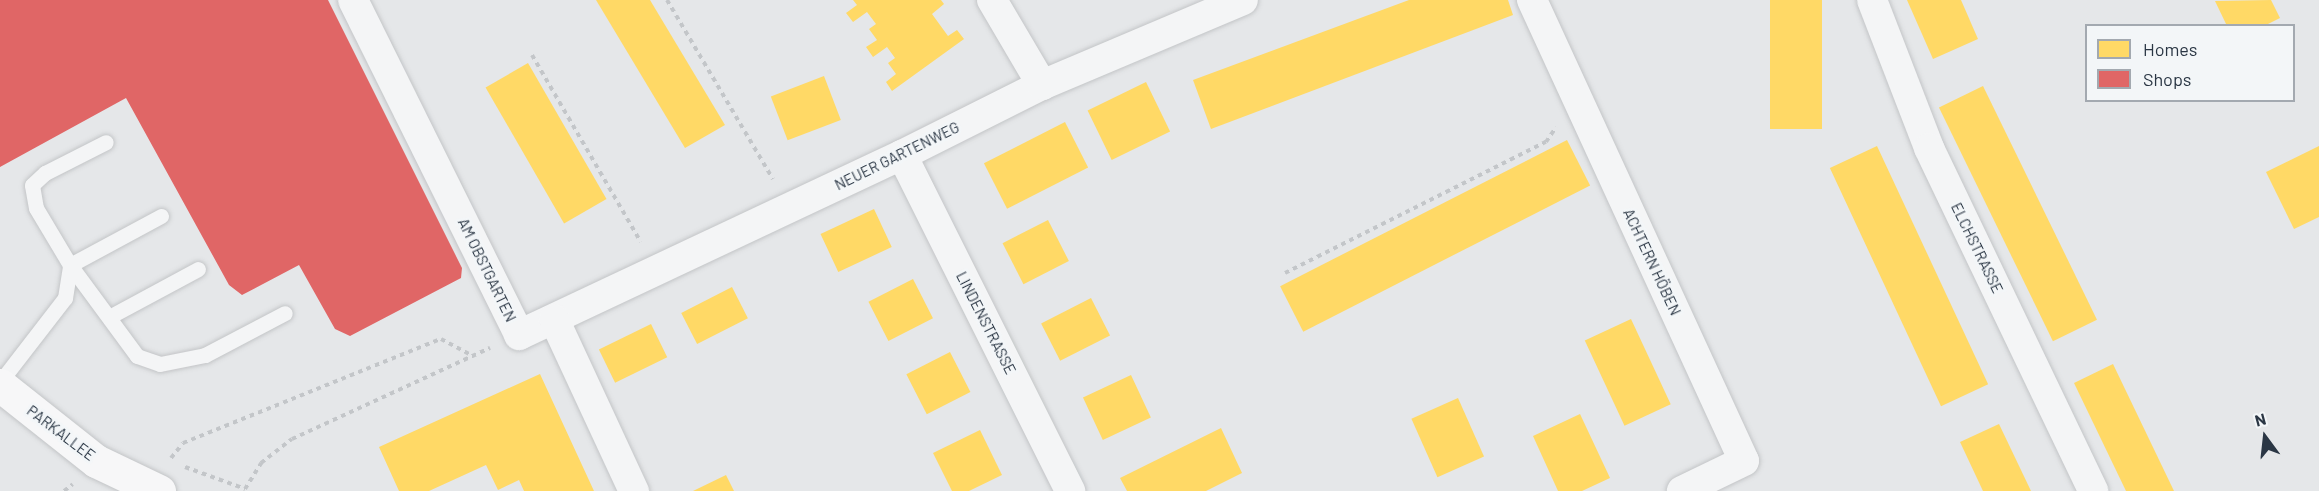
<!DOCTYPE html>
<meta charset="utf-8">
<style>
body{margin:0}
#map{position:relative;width:2319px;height:491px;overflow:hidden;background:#e5e7e9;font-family:Barlow,sans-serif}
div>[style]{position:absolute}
.homes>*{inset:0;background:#ffd966;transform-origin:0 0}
.shops>*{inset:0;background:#e06666}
.path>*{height:4px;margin-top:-2px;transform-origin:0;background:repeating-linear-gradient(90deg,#c3c6c9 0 4.5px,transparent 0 9px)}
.roads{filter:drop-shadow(0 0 2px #c3c5c7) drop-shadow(0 0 2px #c3c5c7)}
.lane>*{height:15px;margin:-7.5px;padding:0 7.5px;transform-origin:7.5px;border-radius:7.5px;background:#f4f5f6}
.street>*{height:30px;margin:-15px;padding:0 15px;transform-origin:15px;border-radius:15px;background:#f4f5f6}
.secondary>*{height:33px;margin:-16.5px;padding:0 16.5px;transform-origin:16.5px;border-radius:16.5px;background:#f7f7f8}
span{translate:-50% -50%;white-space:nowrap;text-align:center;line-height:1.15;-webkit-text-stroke:6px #f3f6f8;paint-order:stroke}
.street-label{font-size:15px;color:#2a3644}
.legend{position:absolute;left:2085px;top:24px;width:210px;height:78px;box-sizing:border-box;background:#f3f6f8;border:2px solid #a3a9b0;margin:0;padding:8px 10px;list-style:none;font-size:18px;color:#2a3644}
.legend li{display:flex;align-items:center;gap:12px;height:30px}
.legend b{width:30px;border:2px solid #a3a9b0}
.north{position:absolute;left:2235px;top:407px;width:60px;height:60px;-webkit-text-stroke:4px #f3f6f8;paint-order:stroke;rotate:345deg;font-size:16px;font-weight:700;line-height:24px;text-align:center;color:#2a3644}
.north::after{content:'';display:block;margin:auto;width:21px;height:27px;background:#2a3644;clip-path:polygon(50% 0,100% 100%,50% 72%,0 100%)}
</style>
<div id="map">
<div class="homes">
<div style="clip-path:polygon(596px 0,650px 0,725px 125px,685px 148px)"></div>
<div style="clip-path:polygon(853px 0,941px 0,944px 4px,932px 14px,948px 36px,957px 30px,964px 39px,892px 91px,886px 82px,896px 74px,888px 63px,895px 58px,887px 47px,873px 57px,866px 47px,877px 40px,869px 29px,876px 24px,867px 12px,853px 22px,846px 13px,857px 5px)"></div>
<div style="clip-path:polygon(1409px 0,1508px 0,1513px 15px,1211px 129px,1193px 80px)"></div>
<div style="left:1770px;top:0;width:52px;height:129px"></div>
<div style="clip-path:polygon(1907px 0,1961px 0,1978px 39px,1933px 59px)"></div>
<div style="clip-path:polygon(2271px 0,2280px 18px,2264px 26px,2227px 26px,2215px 1px)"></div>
<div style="left:528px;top:63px;width:157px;height:49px;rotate:60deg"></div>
<div style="left:824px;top:76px;width:47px;height:57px;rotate:69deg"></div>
<div style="left:1146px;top:82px;width:55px;height:65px;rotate:64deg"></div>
<div style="left:1983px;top:86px;width:260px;height:49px;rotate:64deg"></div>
<div style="left:1065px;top:122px;width:51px;height:91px;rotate:63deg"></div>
<div style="left:1567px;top:140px;width:51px;height:322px;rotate:63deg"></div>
<div style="left:1877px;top:146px;width:263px;height:52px;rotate:65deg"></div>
<div style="clip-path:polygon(2319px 146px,2319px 217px,2294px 229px,2266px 172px)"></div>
<div style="left:874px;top:209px;width:42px;height:59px;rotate:65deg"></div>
<div style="left:1048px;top:220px;width:46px;height:51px;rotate:63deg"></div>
<div style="left:913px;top:279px;width:44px;height:50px;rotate:63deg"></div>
<div style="left:732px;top:287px;width:35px;height:57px;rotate:63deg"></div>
<div style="left:1091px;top:298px;width:42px;height:56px;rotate:63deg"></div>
<div style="left:1631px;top:319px;width:94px;height:51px;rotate:65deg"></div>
<div style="left:651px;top:324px;width:37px;height:58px;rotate:64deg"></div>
<div style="left:950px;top:352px;width:45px;height:49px;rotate:63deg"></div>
<div style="clip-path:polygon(2113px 364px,2174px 491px,2126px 491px,2074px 383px)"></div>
<div style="clip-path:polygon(540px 374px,594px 491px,524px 491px,519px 480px,498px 490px,486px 465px,429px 491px,399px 491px,379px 447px)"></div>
<div style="left:1131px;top:375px;width:47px;height:53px;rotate:65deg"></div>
<div style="left:1458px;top:398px;width:64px;height:51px;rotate:66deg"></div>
<div style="clip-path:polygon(1580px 414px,1610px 478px,1582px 491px,1558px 491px,1533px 436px)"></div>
<div style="clip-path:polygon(1999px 424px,2031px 491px,1983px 491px,1960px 442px)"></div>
<div style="clip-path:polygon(1221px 428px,1242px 473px,1206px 491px,1127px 491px,1120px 478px)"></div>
<div style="clip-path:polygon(980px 430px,1002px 475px,969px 491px,952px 491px,933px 453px)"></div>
<div style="clip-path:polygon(726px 475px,734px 491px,693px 491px)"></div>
</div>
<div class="shops">
<div style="clip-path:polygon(0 0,328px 0,462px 268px,461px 278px,350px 336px,335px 329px,299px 265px,242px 295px,229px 285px,126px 98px,0 167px)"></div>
</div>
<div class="path">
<div style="left:667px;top:0;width:208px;rotate:59.4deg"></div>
<div style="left:532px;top:55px;width:216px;rotate:59.8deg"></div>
<div style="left:1285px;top:273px;width:292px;rotate:-26.7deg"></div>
<div style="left:1546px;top:142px;width:18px;rotate:-56deg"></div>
<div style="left:171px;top:458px;width:19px;rotate:-51deg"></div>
<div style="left:183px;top:443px;width:278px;rotate:-22deg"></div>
<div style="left:441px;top:339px;width:34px;rotate:28deg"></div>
<div style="left:185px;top:467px;width:64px;rotate:20.1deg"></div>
<div style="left:245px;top:489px;width:31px;rotate:-58deg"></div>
<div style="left:261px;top:463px;width:39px;rotate:-38deg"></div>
<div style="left:292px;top:439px;width:218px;rotate:-24.7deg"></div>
<div style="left:64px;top:491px;width:11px;rotate:-38deg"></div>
</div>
<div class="roads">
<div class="lane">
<div style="left:161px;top:216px;width:103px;rotate:151.7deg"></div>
<div style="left:70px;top:265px;width:113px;rotate:53.6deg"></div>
<div style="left:137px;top:356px;width:24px;rotate:19deg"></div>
<div style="left:160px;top:364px;width:46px;rotate:-11.3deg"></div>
<div style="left:205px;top:355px;width:90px;rotate:-27.7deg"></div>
<div style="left:109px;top:317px;width:101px;rotate:-28.3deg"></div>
<div style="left:0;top:382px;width:106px;rotate:-52.3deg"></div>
<div style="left:65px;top:298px;width:33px;rotate:-81deg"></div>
<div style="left:70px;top:265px;width:66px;rotate:-120.8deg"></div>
<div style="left:36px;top:208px;width:23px;rotate:-100deg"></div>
<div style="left:32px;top:185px;width:18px;rotate:-43deg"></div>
<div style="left:45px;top:173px;width:68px;rotate:-26.9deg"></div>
</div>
<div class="street">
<div style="left:353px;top:0;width:374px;rotate:63.6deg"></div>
<div style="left:519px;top:335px;width:423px;rotate:-25.2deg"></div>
<div style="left:902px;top:155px;width:157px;rotate:-26.6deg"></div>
<div style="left:1042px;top:85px;width:218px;rotate:-22.9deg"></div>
<div style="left:992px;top:0;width:99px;rotate:59.5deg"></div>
<div style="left:1532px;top:0;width:507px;rotate:65.3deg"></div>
<div style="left:1744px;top:461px;width:69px;rotate:154.2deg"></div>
<div style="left:1872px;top:0;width:159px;rotate:68.9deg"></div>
<div style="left:1929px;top:148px;width:380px;rotate:64.4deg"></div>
<div style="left:902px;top:155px;width:376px;rotate:63.4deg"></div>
<div style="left:554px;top:319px;width:190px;rotate:65.1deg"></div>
</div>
<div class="secondary">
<div style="left:0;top:385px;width:122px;rotate:38.4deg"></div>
<div style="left:96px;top:461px;width:70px;rotate:25.5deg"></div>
</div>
</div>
<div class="street-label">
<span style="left:897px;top:156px;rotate:-26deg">NEUER GARTENWEG</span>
<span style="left:1977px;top:248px;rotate:64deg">ELCHSTRASSE</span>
<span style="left:1652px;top:262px;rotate:65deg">ACHTERN HÖBEN</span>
<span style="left:487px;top:270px;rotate:64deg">AM OBSTGARTEN</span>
<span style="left:986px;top:323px;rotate:63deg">LINDENSTRASSE</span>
<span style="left:61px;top:433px;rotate:37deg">PARKALLEE</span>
</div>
<ul class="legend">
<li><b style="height:16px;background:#ffd966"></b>Homes</li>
<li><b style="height:16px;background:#e06666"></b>Shops</li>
</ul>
<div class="north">N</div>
</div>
